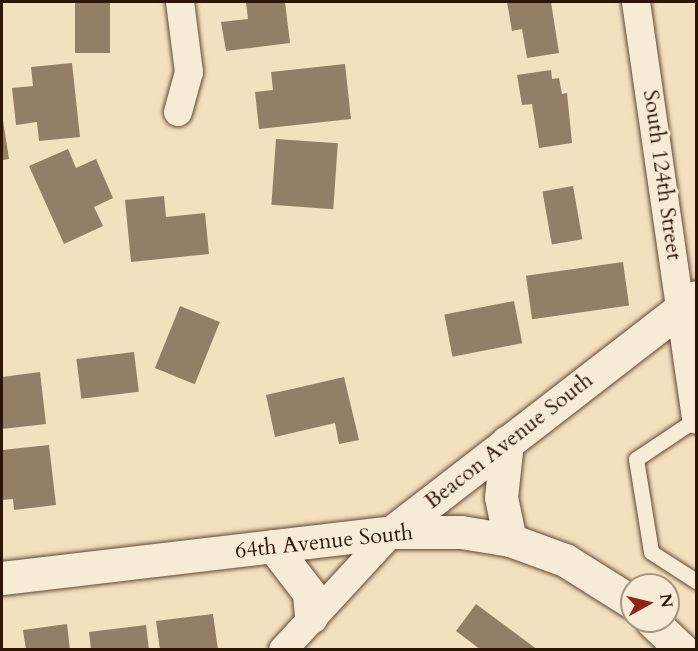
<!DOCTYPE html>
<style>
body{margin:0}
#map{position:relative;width:698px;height:651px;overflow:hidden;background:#f3e0be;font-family:Cardo,serif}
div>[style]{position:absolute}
.building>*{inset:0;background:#947e66;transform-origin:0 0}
.roads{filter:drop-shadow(0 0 2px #5f4635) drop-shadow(0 0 2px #5f4635)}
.lane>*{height:15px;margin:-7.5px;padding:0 7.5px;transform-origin:7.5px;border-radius:7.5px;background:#f7ebd5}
.street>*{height:28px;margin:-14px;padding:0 14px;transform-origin:14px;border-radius:14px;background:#f7ebd5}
.secondary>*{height:33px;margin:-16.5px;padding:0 16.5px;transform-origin:16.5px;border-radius:16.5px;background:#f7ebd5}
span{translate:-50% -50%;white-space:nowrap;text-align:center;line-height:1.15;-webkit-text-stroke:6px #f7ebd5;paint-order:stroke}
.street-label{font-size:22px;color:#2e1307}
.frame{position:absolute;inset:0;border:3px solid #2e1307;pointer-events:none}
.north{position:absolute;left:620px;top:573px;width:60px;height:60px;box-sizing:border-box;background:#f7ebd5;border:2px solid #a79583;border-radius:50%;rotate:82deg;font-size:16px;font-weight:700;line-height:24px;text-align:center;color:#2e1307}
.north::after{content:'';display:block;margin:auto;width:21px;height:27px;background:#8f2418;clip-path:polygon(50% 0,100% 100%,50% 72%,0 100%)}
</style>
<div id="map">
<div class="building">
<div style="left:75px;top:2px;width:35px;height:51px"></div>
<div style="clip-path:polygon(246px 2px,285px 2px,290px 43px,226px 51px,221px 22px,248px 19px)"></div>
<div style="clip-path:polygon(507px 2px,551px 2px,559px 53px,527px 58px,522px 29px,512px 31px)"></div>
<div style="clip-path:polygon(72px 63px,80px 137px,39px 141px,37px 122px,16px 125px,12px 88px,33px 86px,31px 67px)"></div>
<div style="clip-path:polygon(345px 64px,351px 119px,259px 129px,255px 92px,273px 90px,271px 72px)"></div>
<div style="clip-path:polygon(551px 70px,552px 79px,559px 78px,562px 94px,567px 93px,572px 143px,539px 148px,532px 104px,522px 105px,517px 75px)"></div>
<div style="clip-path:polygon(2px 114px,9px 159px,2px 160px)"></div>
<div style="left:276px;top:139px;width:62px;height:66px;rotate:4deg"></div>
<div style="clip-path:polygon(68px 149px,76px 168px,96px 159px,113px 198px,94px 207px,103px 226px,64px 244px,29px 166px)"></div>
<div style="left:573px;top:186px;width:54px;height:31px;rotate:80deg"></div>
<div style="clip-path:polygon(164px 196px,166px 217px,205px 213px,209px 254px,131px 262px,125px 200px)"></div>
<div style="left:623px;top:262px;width:44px;height:98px;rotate:82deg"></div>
<div style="left:514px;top:301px;width:43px;height:71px;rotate:79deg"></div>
<div style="left:180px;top:306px;width:43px;height:67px;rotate:22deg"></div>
<div style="left:134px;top:352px;width:40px;height:58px;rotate:83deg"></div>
<div style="clip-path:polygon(40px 372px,46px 424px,2px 429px,2px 377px)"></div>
<div style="clip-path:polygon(344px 377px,359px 440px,339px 444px,335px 423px,275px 437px,266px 395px)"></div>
<div style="clip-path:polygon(49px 445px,56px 505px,14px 510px,13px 499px,2px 500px,2px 450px)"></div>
<div style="clip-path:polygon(476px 604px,538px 650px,481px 650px,456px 631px)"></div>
<div style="clip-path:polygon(213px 614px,218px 650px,160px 650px,156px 621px)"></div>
<div style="clip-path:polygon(67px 624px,70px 650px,26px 650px,23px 630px)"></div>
<div style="clip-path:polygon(146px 625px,149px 650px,91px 650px,89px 632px)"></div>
</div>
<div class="roads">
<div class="lane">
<div style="left:696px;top:419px;width:72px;rotate:146.3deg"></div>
<div style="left:636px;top:459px;width:94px;rotate:80.8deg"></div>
<div style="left:651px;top:552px;width:54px;rotate:32.8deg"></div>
</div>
<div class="street">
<div style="left:636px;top:2px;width:422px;rotate:81.8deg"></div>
<div style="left:178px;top:112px;width:41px;rotate:-74.6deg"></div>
<div style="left:189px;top:72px;width:71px;rotate:-97.3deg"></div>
<div style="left:283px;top:650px;width:161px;rotate:-47.3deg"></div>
</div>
<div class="secondary">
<div style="left:507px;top:442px;width:55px;rotate:96.2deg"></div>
<div style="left:501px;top:497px;width:44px;rotate:78.2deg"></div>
<div style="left:392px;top:532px;width:384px;rotate:-37.7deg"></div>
<div style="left:273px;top:546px;width:59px;rotate:52.5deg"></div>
<div style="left:309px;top:593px;width:24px;rotate:85deg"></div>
<div style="left:2px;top:578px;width:393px;rotate:-6.7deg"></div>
<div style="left:392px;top:532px;width:69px"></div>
<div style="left:461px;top:532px;width:50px;rotate:9.3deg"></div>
<div style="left:510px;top:540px;width:59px;rotate:20deg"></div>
<div style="left:565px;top:560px;width:79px;rotate:32.1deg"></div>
<div style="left:652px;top:621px;width:42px;rotate:44deg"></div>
</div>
</div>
<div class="street-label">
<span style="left:662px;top:175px;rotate:82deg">South 124th Street</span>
<span style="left:509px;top:441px;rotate:-38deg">Beacon Avenue South</span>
<span style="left:324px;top:542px;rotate:-6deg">64th Avenue South</span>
</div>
<div class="frame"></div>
<div class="north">N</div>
</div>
